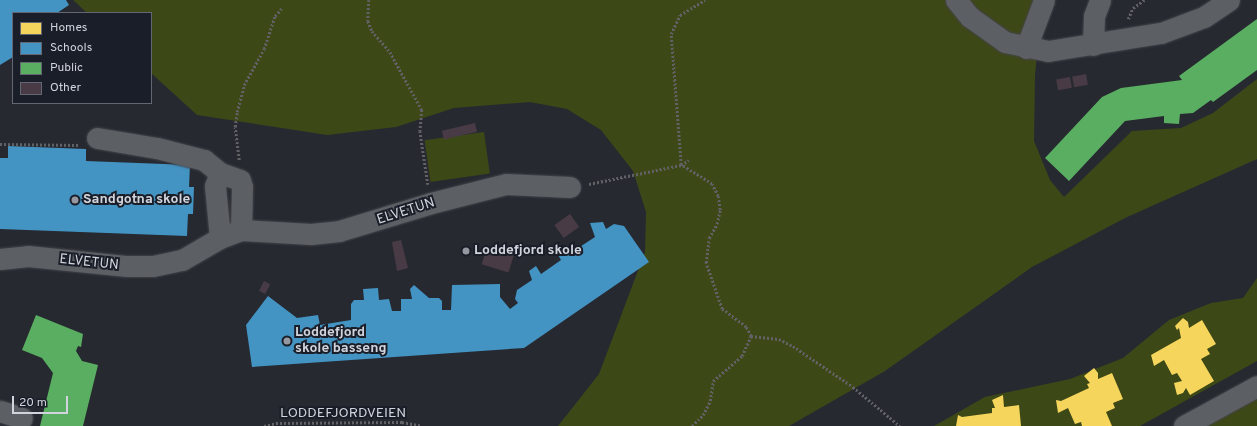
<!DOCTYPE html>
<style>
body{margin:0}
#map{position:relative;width:1257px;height:426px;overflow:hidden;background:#262930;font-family:Overpass,sans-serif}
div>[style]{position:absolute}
.green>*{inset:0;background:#3d4817;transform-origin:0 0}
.homes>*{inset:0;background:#f6d55c}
.schools>*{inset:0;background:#4393c3}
.public>*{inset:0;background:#5aae61}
.building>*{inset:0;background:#483b46;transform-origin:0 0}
.path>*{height:2.5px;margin-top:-1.25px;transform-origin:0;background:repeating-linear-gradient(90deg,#616266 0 2px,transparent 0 4px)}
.roads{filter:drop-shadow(0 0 1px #43454b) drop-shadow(0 0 1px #43454b)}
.minor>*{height:21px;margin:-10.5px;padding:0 10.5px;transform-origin:10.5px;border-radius:10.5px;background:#5c5f64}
.dots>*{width:11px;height:11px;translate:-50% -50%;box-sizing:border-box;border:2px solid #1a1e29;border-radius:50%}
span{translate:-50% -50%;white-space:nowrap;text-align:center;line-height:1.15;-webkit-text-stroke:4px #1a1e29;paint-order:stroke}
.poi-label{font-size:14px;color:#d1d4dc;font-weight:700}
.left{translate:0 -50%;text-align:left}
.street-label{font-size:14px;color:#d1d4dc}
.legend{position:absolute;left:12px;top:12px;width:140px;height:92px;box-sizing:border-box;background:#1a1e29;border:1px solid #636771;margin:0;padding:5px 7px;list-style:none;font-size:12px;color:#d1d4dc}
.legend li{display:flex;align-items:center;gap:8px;height:20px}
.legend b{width:20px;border:1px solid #636771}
.scale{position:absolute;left:12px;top:396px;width:56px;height:18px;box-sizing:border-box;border:2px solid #d1d4dc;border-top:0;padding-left:5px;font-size:12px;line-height:14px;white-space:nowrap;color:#d1d4dc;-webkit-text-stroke:3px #1a1e29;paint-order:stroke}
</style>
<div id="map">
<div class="green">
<div style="clip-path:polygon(73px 0,1050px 0,1040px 26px,1035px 75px,1034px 141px,1050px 180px,1064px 197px,1132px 131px,1181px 128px,1213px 113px,1257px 79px,1257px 159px,1125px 218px,1032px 267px,885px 371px,789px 426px,558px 426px,599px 374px,645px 252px,646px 212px,633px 171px,601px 130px,567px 109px,530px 102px,454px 108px,396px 127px,327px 135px,197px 115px,151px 73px,151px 13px,87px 13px)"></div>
<div style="left:484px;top:132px;width:42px;height:60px;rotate:82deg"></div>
<div style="clip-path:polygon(1257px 278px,1257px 361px,1140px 426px,934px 426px,985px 397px,1070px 379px,1123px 358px,1169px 320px,1211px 303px,1243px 298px)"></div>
<div style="clip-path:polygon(1257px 395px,1257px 426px,1208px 426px,1211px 414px)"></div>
</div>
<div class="homes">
<div style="clip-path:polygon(1183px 318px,1188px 322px,1189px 328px,1202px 320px,1216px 344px,1207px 349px,1210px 354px,1201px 359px,1214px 381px,1190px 395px,1186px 388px,1183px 393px,1177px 395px,1174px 383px,1182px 381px,1177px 373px,1172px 375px,1164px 360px,1154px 366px,1151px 355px,1181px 338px,1179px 328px,1177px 330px,1175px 326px)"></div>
<div style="clip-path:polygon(1094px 368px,1098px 373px,1098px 379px,1112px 373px,1123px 399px,1113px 403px,1115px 408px,1106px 412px,1112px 426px,1082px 426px,1081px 422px,1075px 424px,1068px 408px,1058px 413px,1056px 400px,1061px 401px,1089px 388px,1087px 384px,1090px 383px,1084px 376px)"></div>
<div style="clip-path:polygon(1003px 395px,1004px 407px,1019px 405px,1021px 426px,956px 426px,958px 415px,962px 417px,992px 413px,992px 408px,995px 408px,992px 400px)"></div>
</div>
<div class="schools">
<div style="clip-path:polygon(0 0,66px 0,69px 5px,57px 13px,13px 13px,13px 57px,0 65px)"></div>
<div style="clip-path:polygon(8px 146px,86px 149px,86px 161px,190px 165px,189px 187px,194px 187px,193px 214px,188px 214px,187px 236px,0 229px,0 158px,8px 158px)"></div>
<div style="clip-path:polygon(603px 222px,606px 229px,614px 224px,624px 226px,649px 262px,524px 348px,252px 367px,246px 325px,268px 296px,297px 318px,318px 315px,320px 325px,351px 320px,351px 304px,354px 300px,364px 300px,363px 289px,378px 288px,379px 300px,389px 299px,392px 311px,401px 311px,401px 299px,412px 299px,410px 289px,414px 285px,429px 298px,439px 298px,442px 301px,442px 310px,451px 310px,452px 285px,500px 284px,500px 297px,510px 309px,518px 303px,515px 299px,517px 290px,532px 280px,529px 271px,536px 266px,541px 274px,561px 260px,557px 253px,567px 245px,572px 252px,595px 237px,590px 223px)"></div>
</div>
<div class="public">
<div style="clip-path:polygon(1257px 19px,1257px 70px,1213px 102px,1211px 100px,1193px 113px,1180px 114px,1179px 124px,1164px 123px,1164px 116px,1125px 121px,1069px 181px,1045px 158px,1102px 97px,1121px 88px,1182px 80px,1179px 76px)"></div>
<div style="clip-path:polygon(36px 315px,83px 334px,81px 347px,78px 346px,76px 351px,82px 361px,98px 365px,83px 426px,40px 426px,53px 373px,42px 358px,22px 350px)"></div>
</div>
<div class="building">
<div style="left:1086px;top:74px;width:11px;height:14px;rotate:80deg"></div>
<div style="left:1070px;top:77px;width:11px;height:14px;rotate:80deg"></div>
<div style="left:475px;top:123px;width:9px;height:34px;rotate:77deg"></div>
<div style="left:570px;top:214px;width:16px;height:19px;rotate:55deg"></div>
<div style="clip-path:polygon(401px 240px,408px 268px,397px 271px,392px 242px)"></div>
<div style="left:487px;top:247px;width:28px;height:18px;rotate:17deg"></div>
<div style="left:264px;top:281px;width:7px;height:11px;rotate:27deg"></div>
</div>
<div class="path">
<div style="left:369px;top:0;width:21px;rotate:93deg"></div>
<div style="left:368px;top:21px;width:11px;rotate:68deg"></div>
<div style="left:372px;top:31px;width:28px;rotate:49deg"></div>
<div style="left:390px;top:52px;width:66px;rotate:61.1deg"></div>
<div style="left:422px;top:110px;width:21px;rotate:95deg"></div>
<div style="left:420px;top:131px;width:54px;rotate:81.4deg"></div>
<div style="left:1128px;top:19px;width:12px;rotate:-66deg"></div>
<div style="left:1133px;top:8px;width:14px;rotate:-36deg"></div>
<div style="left:0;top:144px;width:80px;rotate:0.7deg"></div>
<div style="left:239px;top:160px;width:33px;rotate:-97deg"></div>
<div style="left:235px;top:127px;width:15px;rotate:-82deg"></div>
<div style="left:237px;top:112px;width:28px;rotate:-75deg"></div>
<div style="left:244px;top:85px;width:41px;rotate:-60.9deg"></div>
<div style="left:264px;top:49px;width:35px;rotate:-72deg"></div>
<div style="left:275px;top:16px;width:11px;rotate:-49deg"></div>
<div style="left:589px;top:184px;width:94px;rotate:-11.7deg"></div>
<div style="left:681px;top:165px;width:9px;rotate:-32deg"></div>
<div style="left:751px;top:336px;width:28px;rotate:6deg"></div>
<div style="left:779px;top:339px;width:16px;rotate:27deg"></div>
<div style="left:793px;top:346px;width:73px;rotate:34.3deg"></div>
<div style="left:853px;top:387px;width:61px;rotate:39.7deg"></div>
<div style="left:264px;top:426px;width:12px;rotate:-14deg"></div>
<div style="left:276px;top:423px;width:126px;rotate:-0.5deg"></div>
<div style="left:402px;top:422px;width:20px;rotate:11deg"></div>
<div style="left:692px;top:426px;width:16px;rotate:-45deg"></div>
<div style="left:703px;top:415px;width:16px;rotate:-63deg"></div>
<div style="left:710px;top:401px;width:20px;rotate:-81deg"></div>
<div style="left:713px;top:381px;width:38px;rotate:-41deg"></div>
<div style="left:742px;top:356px;width:22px;rotate:-66deg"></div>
<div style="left:751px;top:336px;width:10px;rotate:-119deg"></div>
<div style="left:746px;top:327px;width:30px;rotate:-143deg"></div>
<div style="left:722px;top:309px;width:49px;rotate:-109.2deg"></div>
<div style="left:706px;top:263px;width:25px;rotate:-83deg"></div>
<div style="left:709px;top:238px;width:16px;rotate:-60deg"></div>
<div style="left:717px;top:224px;width:14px;rotate:-78deg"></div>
<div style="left:720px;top:210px;width:14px;rotate:-98deg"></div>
<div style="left:718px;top:196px;width:13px;rotate:-117deg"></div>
<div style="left:712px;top:184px;width:36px;rotate:-148deg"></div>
<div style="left:681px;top:165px;width:131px;rotate:-94.4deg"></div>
<div style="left:671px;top:34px;width:21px;rotate:-65deg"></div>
<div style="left:680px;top:15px;width:29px;rotate:-31deg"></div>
</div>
<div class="roads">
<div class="minor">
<div style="left:956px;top:0;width:22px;rotate:51deg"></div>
<div style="left:970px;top:17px;width:43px;rotate:35.5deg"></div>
<div style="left:1005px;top:42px;width:44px;rotate:11.8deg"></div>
<div style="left:1048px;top:51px;width:114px;rotate:-9.1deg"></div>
<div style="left:1161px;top:33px;width:46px;rotate:-20.4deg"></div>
<div style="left:1204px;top:17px;width:30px;rotate:-34deg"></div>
<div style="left:1093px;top:45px;width:29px;rotate:-88deg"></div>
<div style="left:1094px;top:16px;width:17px;rotate:-69deg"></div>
<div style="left:1026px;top:48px;width:51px;rotate:-69.4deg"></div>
<div style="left:97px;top:138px;width:61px;rotate:9.5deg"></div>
<div style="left:157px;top:148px;width:49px;rotate:14.3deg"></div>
<div style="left:204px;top:160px;width:21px;rotate:39deg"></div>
<div style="left:220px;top:173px;width:21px;rotate:19deg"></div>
<div style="left:240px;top:180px;width:7px;rotate:74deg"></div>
<div style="left:242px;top:187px;width:43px;rotate:91.3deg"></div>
<div style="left:220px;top:173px;width:14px;rotate:111deg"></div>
<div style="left:215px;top:186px;width:52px;rotate:84.5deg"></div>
<div style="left:0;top:259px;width:28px;rotate:-6deg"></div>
<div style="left:28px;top:256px;width:100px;rotate:5.8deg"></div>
<div style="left:127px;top:266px;width:26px"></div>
<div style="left:153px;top:266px;width:30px;rotate:-12deg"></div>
<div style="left:182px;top:260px;width:44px;rotate:-30.1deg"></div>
<div style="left:220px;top:238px;width:22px;rotate:-21deg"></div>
<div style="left:241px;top:230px;width:70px;rotate:3.3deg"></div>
<div style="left:311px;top:234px;width:28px;rotate:-6deg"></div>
<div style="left:339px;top:231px;width:96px;rotate:-16.9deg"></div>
<div style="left:431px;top:203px;width:77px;rotate:-14.2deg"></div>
<div style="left:506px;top:184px;width:64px;rotate:2.7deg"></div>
<div style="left:0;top:411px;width:23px;rotate:18deg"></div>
<div style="left:1184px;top:426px;width:83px;rotate:-28.7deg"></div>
</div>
</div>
<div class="dots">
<div style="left:75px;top:200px;background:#9598a0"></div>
<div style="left:466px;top:251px;background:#9598a0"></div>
<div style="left:287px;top:341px;background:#9598a0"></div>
</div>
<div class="poi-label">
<span class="left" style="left:83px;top:200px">Sandgotna skole</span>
<span class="left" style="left:474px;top:251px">Loddefjord skole</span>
<span class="left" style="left:295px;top:341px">Loddefjord<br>skole basseng</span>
</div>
<div class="street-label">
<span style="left:406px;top:212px;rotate:-18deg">ELVETUN</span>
<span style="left:89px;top:263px;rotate:6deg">ELVETUN</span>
<span style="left:343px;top:414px">LODDEFJORDVEIEN</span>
</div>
<ul class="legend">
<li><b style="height:11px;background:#f6d55c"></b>Homes</li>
<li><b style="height:11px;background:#4393c3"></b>Schools</li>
<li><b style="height:11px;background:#5aae61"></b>Public</li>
<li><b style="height:11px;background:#483b46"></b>Other</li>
</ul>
<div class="scale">20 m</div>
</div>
